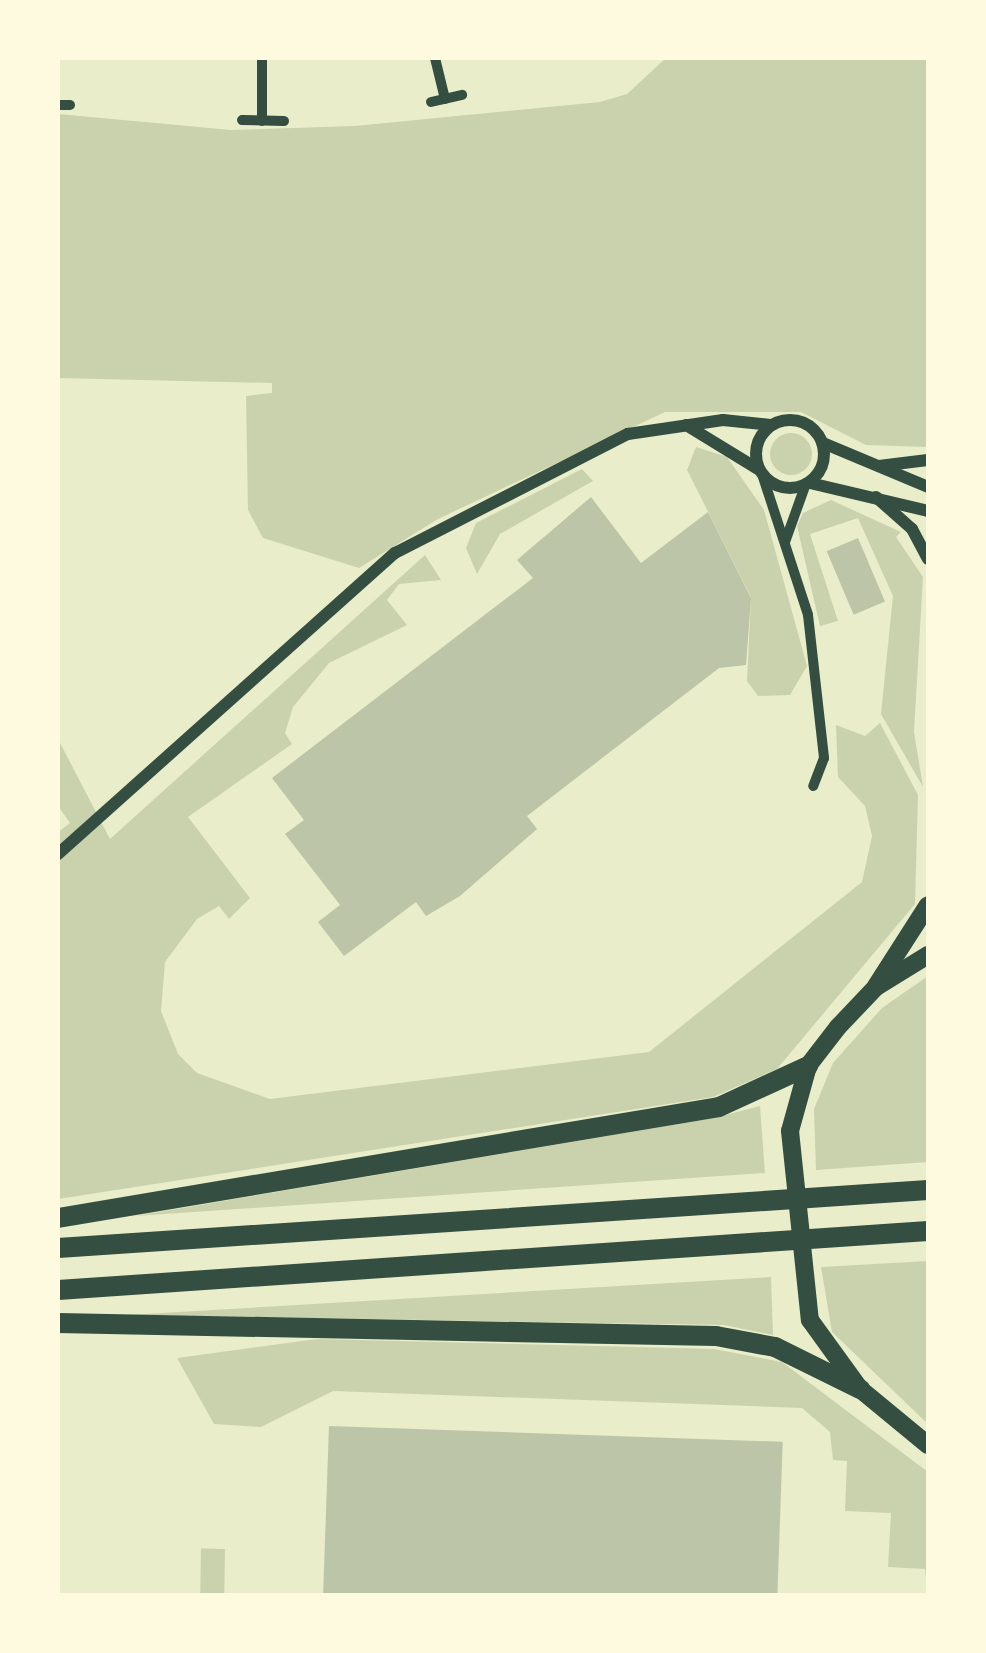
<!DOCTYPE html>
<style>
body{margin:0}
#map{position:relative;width:986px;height:1653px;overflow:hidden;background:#e9edc9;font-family:Manrope,sans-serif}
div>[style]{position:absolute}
.green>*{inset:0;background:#cad2ad;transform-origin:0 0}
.round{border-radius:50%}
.building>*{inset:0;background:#bcc5a7;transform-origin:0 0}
.minor>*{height:10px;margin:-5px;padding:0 5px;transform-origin:5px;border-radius:5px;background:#344e41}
.tertiary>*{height:12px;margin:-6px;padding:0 6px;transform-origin:6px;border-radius:6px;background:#344e41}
.tertiary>.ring{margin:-6px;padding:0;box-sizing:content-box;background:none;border:12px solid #344e41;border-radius:50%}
.primary>*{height:18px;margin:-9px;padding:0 9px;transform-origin:9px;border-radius:9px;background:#344e41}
.trunk>*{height:18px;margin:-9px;padding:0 9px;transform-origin:9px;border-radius:9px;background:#344e41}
.motorway>*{height:20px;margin:-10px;padding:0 10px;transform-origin:10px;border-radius:10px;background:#344e41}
span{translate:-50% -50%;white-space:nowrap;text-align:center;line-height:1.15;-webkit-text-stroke:10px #fefae0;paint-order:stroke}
.frame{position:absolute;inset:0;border:60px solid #fefae0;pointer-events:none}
</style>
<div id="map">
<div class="green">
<div style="clip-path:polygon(666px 58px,928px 58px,928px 447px,866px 445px,801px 412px,665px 412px,438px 519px,359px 568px,263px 538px,248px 510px,246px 396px,272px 393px,272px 383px,58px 378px,58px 114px,231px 130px,355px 126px,600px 102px,627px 94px)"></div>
<div class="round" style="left:770px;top:433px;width:42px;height:42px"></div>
<div style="clip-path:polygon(696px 447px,727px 457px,764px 510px,807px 666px,790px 695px,758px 696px,747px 681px,751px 597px,687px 470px)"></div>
<div style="clip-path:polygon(582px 469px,593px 481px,500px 534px,477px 574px,466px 548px,476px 523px)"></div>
<div style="clip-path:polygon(831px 500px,901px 532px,896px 537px,923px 577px,914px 732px,923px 787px,881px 714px,893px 596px,858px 518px,810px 534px,838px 621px,820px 626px,797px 526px,803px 513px)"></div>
<div style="clip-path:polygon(425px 555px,441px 580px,399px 584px,387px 600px,407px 625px,329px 663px,293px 707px,285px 733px,292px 744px,188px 817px,250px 898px,229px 919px,219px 906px,197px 919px,165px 962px,161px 1011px,178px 1054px,197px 1073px,270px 1099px,649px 1052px,862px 882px,872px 836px,865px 806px,838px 777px,836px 725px,865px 736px,880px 723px,918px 795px,915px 904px,777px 1069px,713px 1097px,58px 1199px,58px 832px,70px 823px,58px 806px,58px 739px,110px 839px)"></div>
<div style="clip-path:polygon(928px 976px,928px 1162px,816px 1170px,814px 1109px,833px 1063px,882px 1008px)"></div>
<div style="clip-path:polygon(760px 1106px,765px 1173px,135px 1216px,714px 1118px)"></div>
<div style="clip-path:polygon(928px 1261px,928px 1424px,832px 1332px,821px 1267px)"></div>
<div style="clip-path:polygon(771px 1277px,773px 1335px,724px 1325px,128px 1315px)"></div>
<div style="clip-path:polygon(317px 1339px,714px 1349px,782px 1362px,928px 1472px,928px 1595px,925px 1569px,888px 1567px,891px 1513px,845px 1511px,847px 1461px,833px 1460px,830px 1432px,802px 1408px,333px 1391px,261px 1427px,214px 1424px,177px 1358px)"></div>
<div style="left:225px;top:1549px;width:46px;height:24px;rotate:91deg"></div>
</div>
<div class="building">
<div style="clip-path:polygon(591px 497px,641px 563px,708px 512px,751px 598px,746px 665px,719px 668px,527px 816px,537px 829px,460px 896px,426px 916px,416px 902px,344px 956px,318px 922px,340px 905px,285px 834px,304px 820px,272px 778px,533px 578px,517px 560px)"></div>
<div style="left:858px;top:538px;width:69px;height:34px;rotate:67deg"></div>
<div style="left:329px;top:1426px;width:454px;height:170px;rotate:2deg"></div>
</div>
<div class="minor">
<div style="left:435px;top:58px;width:42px;rotate:76.3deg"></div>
<div style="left:431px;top:102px;width:32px;rotate:-13deg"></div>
<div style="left:58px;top:105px;width:12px"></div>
<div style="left:242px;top:120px;width:42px;rotate:1.4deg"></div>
<div style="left:262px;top:121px;width:63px;rotate:-90deg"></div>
<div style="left:762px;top:474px;width:148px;rotate:71.9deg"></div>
<div style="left:808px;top:615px;width:144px;rotate:83.6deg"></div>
<div style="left:824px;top:758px;width:30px;rotate:111deg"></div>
<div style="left:785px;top:542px;width:59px;rotate:-70.3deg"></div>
</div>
<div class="tertiary">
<div class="ring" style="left:756px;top:420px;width:56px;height:56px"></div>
<div style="left:686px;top:425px;width:84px;rotate:31.4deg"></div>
<div style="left:823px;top:443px;width:114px;rotate:22.7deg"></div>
<div style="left:879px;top:466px;width:49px;rotate:-7deg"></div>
<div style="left:810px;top:483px;width:121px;rotate:13.3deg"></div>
<div style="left:876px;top:497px;width:48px;rotate:41.6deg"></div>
<div style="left:912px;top:529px;width:34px;rotate:62deg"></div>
<div style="left:58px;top:854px;width:452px;rotate:-41.8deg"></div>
<div style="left:395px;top:553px;width:262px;rotate:-27.1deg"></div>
<div style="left:628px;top:434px;width:96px;rotate:-8.4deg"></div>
<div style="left:723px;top:420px;width:48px;rotate:5.9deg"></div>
</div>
<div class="primary">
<div style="left:876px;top:986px;width:96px;rotate:-57.3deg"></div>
</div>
<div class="trunk">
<div style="left:928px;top:955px;width:61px;rotate:148.4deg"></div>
<div style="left:876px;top:987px;width:55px;rotate:133.5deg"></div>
<div style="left:838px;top:1027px;width:49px;rotate:127.6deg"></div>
<div style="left:808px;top:1066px;width:67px;rotate:105.5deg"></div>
<div style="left:790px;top:1131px;width:190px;rotate:84deg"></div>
<div style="left:810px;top:1320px;width:85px;rotate:54.1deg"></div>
<div style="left:860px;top:1389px;width:88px;rotate:39.5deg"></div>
</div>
<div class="motorway">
<div style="left:58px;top:1218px;width:670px;rotate:-9.53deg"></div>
<div style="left:719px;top:1107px;width:98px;rotate:-24.7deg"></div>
<div style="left:58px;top:1248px;width:872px;rotate:-3.81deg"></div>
<div style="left:58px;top:1290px;width:872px;rotate:-3.88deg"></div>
<div style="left:58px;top:1323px;width:658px;rotate:1.13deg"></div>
<div style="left:716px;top:1336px;width:60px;rotate:10.6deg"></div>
<div style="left:775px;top:1347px;width:95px;rotate:26.3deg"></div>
</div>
<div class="frame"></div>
</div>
